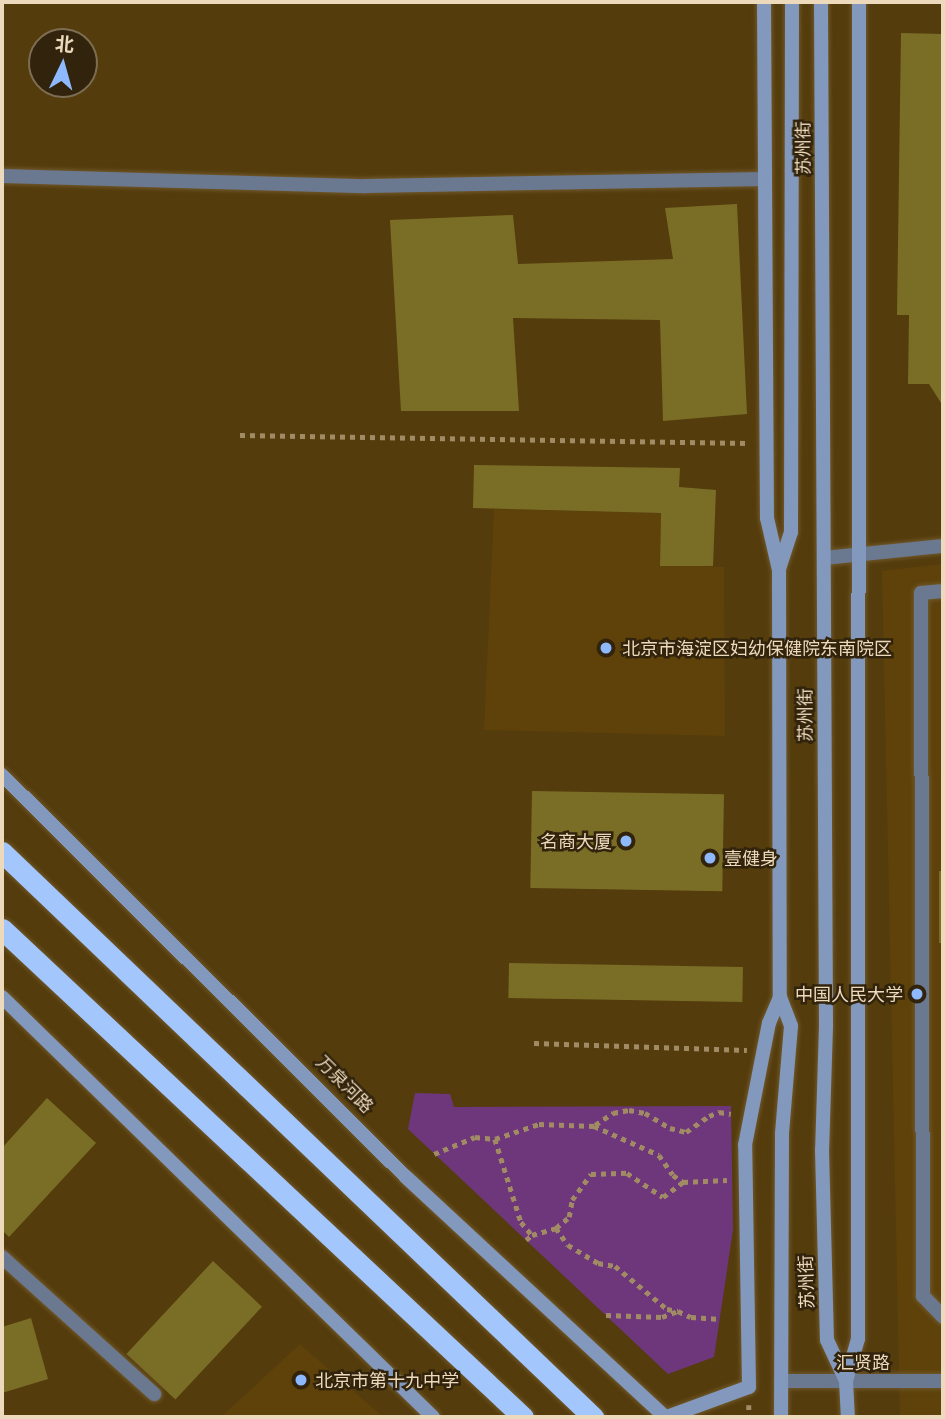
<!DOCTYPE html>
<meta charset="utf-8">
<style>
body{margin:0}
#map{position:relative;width:945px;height:1419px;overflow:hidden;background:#543c0c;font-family:Commissioner,"Noto Sans SC",sans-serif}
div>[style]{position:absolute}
.built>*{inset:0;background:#5e420a}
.green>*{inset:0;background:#6e377b}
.building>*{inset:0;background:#7a6e27;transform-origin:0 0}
.path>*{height:4.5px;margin-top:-2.25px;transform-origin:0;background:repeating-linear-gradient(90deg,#a18b65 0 5px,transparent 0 10px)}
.roads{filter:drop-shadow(0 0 2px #70582c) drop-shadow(0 0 2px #70582c)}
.lane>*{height:14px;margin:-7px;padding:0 7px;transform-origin:7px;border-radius:7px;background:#6b7990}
.street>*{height:14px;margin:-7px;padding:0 7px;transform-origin:7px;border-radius:7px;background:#6b7990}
.secondary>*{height:14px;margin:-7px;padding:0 7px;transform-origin:7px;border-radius:7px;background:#8299bd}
.highway>*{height:21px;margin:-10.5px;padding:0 10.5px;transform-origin:10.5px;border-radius:10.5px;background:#a3c6fd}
.dots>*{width:19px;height:19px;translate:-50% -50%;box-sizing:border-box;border:4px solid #32240c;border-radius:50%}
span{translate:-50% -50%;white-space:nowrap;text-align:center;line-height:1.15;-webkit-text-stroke:5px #32240c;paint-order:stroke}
.street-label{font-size:18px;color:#eddabd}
.poi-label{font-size:18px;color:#eddabd}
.left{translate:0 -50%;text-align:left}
.right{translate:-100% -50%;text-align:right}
.frame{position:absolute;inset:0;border:4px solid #eddabd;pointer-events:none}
.north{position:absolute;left:28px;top:28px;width:70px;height:70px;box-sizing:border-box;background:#32240c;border:2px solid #7d6d53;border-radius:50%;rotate:5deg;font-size:19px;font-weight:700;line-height:28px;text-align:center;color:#eddabd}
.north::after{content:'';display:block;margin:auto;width:24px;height:32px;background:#8eb9fd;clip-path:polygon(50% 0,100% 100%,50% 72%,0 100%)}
</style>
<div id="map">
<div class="built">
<div style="clip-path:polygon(494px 509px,661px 513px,660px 565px,724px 567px,725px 736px,484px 730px)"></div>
<div style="clip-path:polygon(943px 564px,943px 1417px,900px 1417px,882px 571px)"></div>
<div style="clip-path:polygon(300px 1344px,383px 1417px,221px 1417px)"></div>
</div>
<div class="green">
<div style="clip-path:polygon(415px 1093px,450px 1094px,454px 1107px,731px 1106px,733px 1230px,714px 1357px,668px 1374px,408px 1129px)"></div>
</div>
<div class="building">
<div style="clip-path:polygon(901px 33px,943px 34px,943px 406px,929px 384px,908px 384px,909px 315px,897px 315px)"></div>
<div style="clip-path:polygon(737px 204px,747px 414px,663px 421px,660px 320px,513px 318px,519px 411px,401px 411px,390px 220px,513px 215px,518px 264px,673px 259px,665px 208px)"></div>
<div style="clip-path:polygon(474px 465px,680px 468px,679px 487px,716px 490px,713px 566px,660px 566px,661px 513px,473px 508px)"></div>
<div style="left:532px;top:791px;width:192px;height:97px;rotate:1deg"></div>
<div style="left:939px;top:871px;width:4px;height:72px"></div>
<div style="left:509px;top:963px;width:234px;height:35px;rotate:1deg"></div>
<div style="clip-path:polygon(47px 1098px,96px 1143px,9px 1237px,2px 1230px,2px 1148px)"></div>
<div style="left:213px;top:1261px;width:67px;height:127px;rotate:43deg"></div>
<div style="clip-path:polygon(31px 1318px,48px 1379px,2px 1393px,2px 1327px)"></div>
</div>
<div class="path">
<div style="left:240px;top:435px;width:508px;rotate:0.9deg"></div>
<div style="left:534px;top:1043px;width:213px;rotate:1.9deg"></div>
<div style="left:595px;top:1125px;width:22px;rotate:-34deg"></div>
<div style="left:613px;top:1113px;width:16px;rotate:-11deg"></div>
<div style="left:629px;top:1110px;width:16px;rotate:11deg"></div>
<div style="left:645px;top:1113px;width:29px;rotate:31deg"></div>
<div style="left:670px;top:1128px;width:16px;rotate:14deg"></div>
<div style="left:686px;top:1132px;width:28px;rotate:-35deg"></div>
<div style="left:709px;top:1116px;width:11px;rotate:-22deg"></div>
<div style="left:719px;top:1112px;width:12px;rotate:9deg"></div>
<div style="left:495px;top:1139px;width:46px;rotate:-18.8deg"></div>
<div style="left:539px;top:1124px;width:55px;rotate:2.1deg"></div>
<div style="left:594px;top:1126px;width:71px;rotate:24deg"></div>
<div style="left:659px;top:1155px;width:24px;rotate:55deg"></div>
<div style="left:673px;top:1175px;width:12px;rotate:35deg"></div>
<div style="left:434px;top:1154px;width:44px;rotate:-22.5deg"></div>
<div style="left:475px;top:1137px;width:20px;rotate:6deg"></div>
<div style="left:495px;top:1139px;width:87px;rotate:72.6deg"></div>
<div style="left:521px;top:1222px;width:17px;rotate:50deg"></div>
<div style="left:532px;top:1235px;width:25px;rotate:-16deg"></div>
<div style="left:556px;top:1228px;width:17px;rotate:-40deg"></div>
<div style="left:569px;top:1217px;width:17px;rotate:-80deg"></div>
<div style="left:572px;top:1200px;width:32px;rotate:-54deg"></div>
<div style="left:591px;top:1174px;width:36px;rotate:-2deg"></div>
<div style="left:627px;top:1173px;width:43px;rotate:33.7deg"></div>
<div style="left:663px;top:1197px;width:25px;rotate:-37deg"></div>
<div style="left:683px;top:1182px;width:44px;rotate:-2.6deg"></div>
<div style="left:556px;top:1228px;width:21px;rotate:55deg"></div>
<div style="left:568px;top:1245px;width:35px;rotate:31deg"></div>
<div style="left:598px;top:1263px;width:17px;rotate:10deg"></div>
<div style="left:615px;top:1266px;width:67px;rotate:39.6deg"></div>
<div style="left:667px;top:1309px;width:11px;rotate:10deg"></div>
<div style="left:526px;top:1240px;width:8px;rotate:-40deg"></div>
<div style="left:606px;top:1315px;width:56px;rotate:2deg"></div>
<div style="left:662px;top:1317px;width:17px;rotate:-21deg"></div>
<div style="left:678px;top:1311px;width:14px;rotate:25deg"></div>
<div style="left:691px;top:1317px;width:29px;rotate:4deg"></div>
<div style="left:749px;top:1405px;width:12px;rotate:90deg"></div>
</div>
<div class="roads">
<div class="lane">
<div style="left:943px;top:591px;width:22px;rotate:175deg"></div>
<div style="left:921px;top:593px;width:703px;rotate:89.84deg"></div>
<div style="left:923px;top:1296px;width:29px;rotate:46deg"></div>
</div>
<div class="street">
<div style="left:2px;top:176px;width:364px;rotate:1.6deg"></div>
<div style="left:366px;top:186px;width:399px;rotate:-1deg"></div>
<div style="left:824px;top:558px;width:120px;rotate:-5.8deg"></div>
<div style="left:2px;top:1257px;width:205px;rotate:42deg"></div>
<div style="left:782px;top:1381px;width:161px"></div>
</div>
<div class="secondary">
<div style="left:764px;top:2px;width:516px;rotate:89.67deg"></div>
<div style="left:767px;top:518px;width:53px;rotate:77deg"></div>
<div style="left:779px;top:570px;width:427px;rotate:89.9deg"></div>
<div style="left:780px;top:997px;width:31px;rotate:69deg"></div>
<div style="left:791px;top:1026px;width:108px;rotate:94.8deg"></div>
<div style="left:782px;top:1134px;width:283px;rotate:90.2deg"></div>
<div style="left:821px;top:2px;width:1024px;rotate:89.72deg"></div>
<div style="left:826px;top:1026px;width:124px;rotate:91.8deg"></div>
<div style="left:822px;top:1150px;width:190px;rotate:88.5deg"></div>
<div style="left:827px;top:1340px;width:45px;rotate:65.1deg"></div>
<div style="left:846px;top:1381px;width:36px;rotate:87deg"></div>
<div style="left:779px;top:569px;width:39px;rotate:-72deg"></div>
<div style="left:791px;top:532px;width:530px;rotate:-89.89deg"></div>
<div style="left:2px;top:775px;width:570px;rotate:44.86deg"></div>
<div style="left:406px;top:1177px;width:353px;rotate:42.8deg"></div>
<div style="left:2px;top:997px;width:602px;rotate:44.26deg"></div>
<div style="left:846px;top:1381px;width:44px;rotate:-74.1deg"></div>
<div style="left:858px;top:1339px;width:1337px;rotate:-89.96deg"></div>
<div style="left:667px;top:1417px;width:87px;rotate:-20.1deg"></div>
<div style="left:749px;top:1387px;width:242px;rotate:-90.9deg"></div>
<div style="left:745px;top:1145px;width:124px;rotate:-78.9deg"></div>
<div style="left:769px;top:1023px;width:28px;rotate:-67deg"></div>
</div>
<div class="highway">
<div style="left:2px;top:852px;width:818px;rotate:43.71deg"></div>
<div style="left:2px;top:929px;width:714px;rotate:43.13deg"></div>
</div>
</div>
<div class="dots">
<div style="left:606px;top:648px;background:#8eb9fd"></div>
<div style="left:626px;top:841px;background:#8eb9fd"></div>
<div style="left:710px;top:858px;background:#8eb9fd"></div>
<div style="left:917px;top:994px;background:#8eb9fd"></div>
<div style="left:301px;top:1380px;background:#8eb9fd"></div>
</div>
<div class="street-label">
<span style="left:803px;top:148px;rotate:-90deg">苏州街</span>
<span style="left:805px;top:715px;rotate:-90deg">苏州街</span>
<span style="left:345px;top:1084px;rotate:45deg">万泉河路</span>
<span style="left:806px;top:1282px;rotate:-92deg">苏州街</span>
<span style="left:863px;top:1362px">汇贤路</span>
</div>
<div class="poi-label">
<span class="left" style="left:622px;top:648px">北京市海淀区妇幼保健院东南院区</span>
<span class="right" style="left:612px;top:841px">名商大厦</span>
<span class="left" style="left:724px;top:858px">壹健身</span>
<span class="right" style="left:903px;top:994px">中国人民大学</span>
<span class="left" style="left:315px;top:1380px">北京市第十九中学</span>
</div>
<div class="frame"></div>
<div class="north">北</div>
</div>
